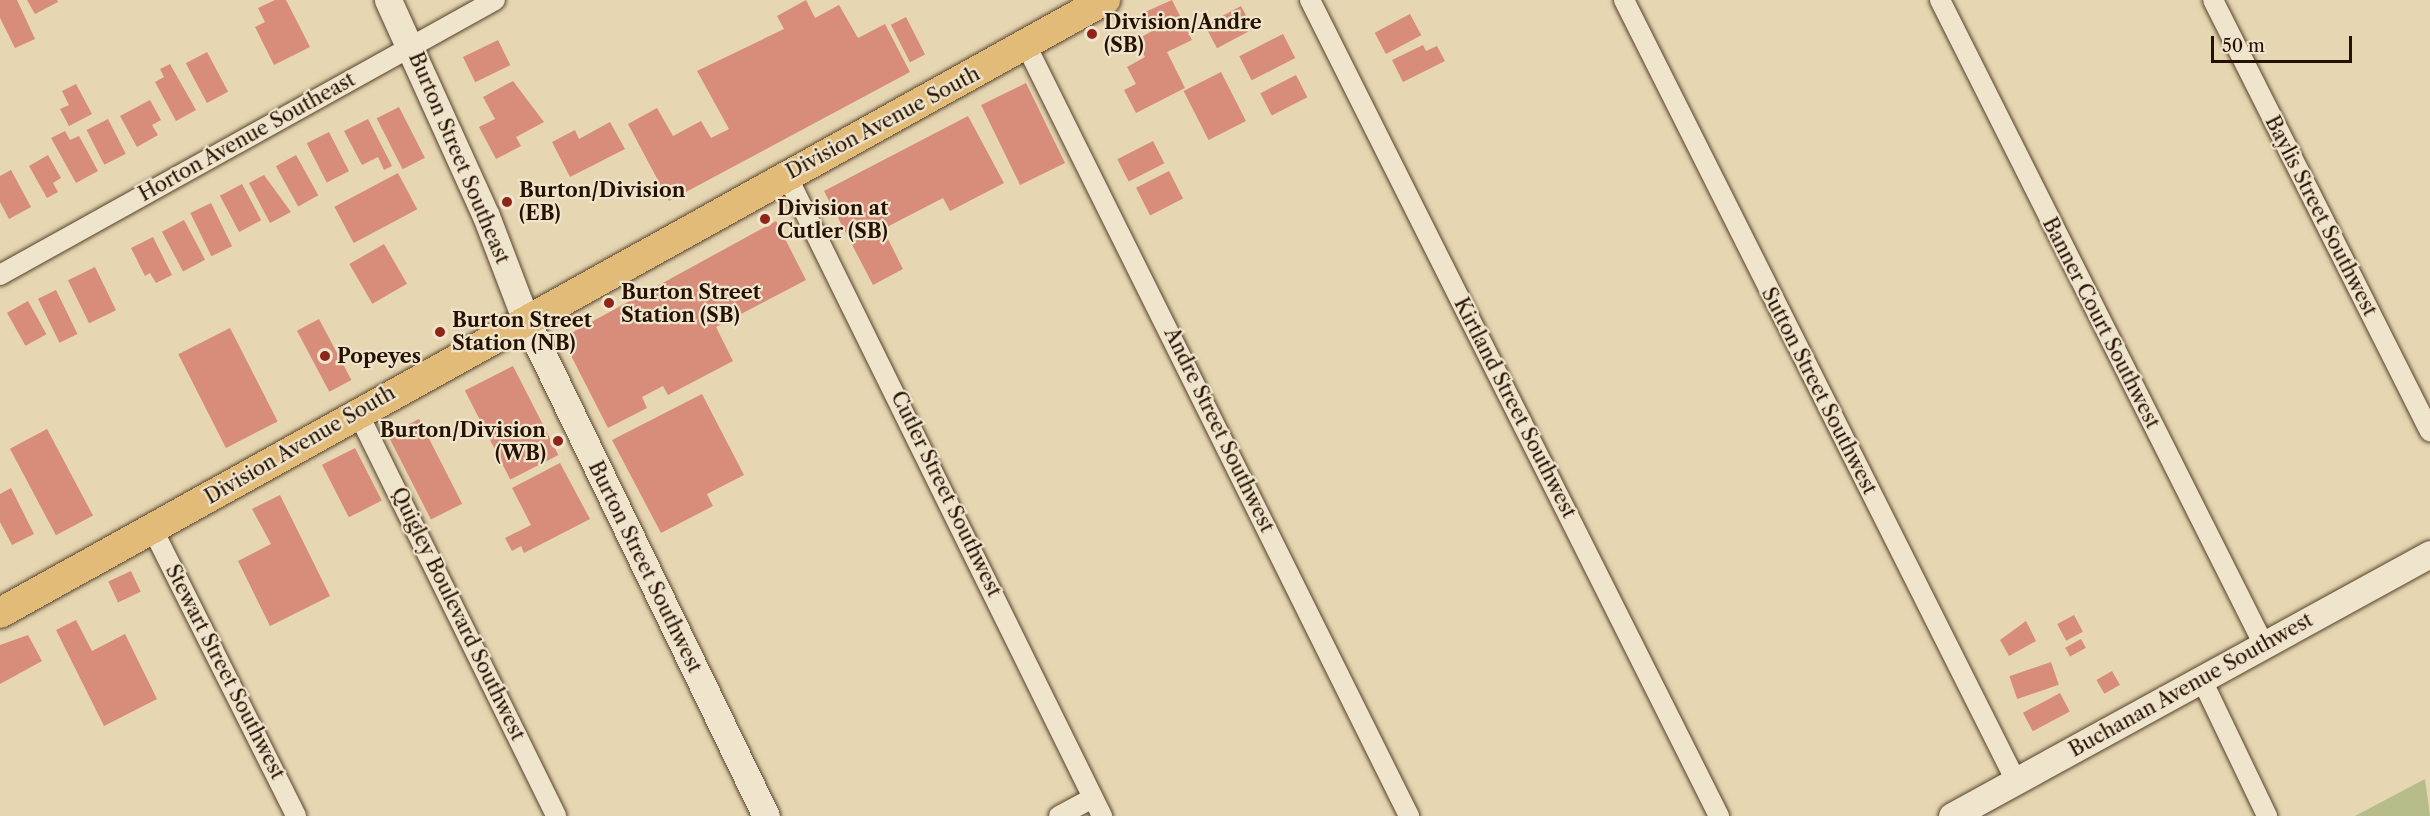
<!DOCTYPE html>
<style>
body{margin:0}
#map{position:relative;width:2430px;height:816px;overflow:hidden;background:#e6d6b1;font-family:"Libre Caslon Text",serif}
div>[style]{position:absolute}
.green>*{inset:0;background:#b7bd8a}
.building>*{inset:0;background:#d78d7a;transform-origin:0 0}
.roads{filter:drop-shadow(0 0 2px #56422c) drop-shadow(0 0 2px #56422c)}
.street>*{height:20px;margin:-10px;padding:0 10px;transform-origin:10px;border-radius:10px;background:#efe4cc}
.secondary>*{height:27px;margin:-13.5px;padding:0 13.5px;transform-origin:13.5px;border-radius:13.5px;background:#efe4cc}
.primary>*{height:30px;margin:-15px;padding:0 15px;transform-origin:15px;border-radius:15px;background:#e3bb78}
.dots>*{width:16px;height:16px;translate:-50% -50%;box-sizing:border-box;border:3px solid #efe4cc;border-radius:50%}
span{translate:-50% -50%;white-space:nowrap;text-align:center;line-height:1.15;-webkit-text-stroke:4.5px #efe4cc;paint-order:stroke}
.poi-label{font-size:20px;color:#261000;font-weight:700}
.left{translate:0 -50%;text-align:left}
.right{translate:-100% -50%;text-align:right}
.street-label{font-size:20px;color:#261000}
.scale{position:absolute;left:2211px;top:36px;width:141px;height:27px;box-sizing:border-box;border:3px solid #261000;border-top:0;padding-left:8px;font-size:18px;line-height:21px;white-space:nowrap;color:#261000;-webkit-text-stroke:4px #efe4cc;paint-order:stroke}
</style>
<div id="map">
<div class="green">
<div style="clip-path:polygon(2425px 779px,2430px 816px,2355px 816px)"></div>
</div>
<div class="building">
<div style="clip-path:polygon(0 0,17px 0,35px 39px,15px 48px,0 18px)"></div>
<div style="clip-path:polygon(27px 0,57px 0,58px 2px,35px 14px)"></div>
<div style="clip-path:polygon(275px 0,286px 0,310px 47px,274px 65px,255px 27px,265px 22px,258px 8px)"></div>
<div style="clip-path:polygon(806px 0,815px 18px,839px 5px,858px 38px,885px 24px,910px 72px,669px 201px,628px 124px,657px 108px,673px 136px,701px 121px,711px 138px,729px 129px,697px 71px,784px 29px,777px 16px)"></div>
<div style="clip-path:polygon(1172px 0,1192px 40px,1167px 52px,1185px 88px,1136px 113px,1124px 90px,1136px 84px,1127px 67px,1145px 57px,1136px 40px,1154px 30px,1145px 12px)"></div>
<div style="left:1241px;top:6px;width:26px;height:41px;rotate:62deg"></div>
<div style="left:1410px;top:14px;width:24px;height:40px;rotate:62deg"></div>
<div style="left:906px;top:17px;width:42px;height:17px;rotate:63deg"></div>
<div style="left:1283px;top:34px;width:27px;height:49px;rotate:63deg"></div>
<div style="left:498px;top:40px;width:28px;height:39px;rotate:64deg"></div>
<div style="clip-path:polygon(1423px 45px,1426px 51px,1437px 46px,1445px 61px,1403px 82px,1392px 60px)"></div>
<div style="left:207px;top:52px;width:45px;height:24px;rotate:62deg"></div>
<div style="clip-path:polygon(170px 64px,196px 110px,176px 121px,155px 82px,164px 77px,160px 69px)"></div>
<div style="left:1221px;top:72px;width:55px;height:42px;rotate:63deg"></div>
<div style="left:1296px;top:75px;width:25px;height:40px;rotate:63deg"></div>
<div style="clip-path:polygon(513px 81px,544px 122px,516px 137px,521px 146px,496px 159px,479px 127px,495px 119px,483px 97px)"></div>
<div style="left:1026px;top:83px;width:89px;height:50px;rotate:64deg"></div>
<div style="clip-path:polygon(76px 84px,92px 114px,69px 126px,60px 109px,69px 105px,62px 91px)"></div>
<div style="clip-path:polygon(150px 100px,161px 120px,152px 125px,158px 135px,137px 147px,120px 116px)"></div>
<div style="left:399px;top:107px;width:57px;height:25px;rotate:63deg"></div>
<div style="clip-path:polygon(968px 116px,1004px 183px,950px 211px,943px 198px,883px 229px,903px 269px,873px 285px,824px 191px)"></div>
<div style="left:108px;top:119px;width:39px;height:24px;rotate:63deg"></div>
<div style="clip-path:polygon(368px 119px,392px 166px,384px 170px,378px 157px,362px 165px,344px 131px)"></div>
<div style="clip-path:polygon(610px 122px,625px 149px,570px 177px,552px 142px,575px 130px,579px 139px)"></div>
<div style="clip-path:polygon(65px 131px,70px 140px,79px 136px,98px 171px,76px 183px,51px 138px)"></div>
<div style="left:329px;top:132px;width:44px;height:25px;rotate:63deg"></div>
<div style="left:1153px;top:141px;width:25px;height:40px;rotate:63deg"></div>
<div style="clip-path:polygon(48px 155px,61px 178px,53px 183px,58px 192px,47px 198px,29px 166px)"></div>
<div style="left:296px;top:155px;width:46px;height:23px;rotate:61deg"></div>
<div style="clip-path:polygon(11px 170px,31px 207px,9px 219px,0 202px,0 176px)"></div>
<div style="left:1169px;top:171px;width:31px;height:37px;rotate:63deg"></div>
<div style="left:398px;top:173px;width:41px;height:72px;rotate:62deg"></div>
<div style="clip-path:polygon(264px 175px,291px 212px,270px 223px,249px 183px)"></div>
<div style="left:242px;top:184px;width:41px;height:25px;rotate:62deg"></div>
<div style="left:211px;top:203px;width:48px;height:23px;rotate:64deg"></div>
<div style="left:184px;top:220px;width:45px;height:25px;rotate:62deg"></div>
<div style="clip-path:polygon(776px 221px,806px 280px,716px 327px,733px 361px,668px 395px,663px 386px,642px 397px,647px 408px,608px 428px,562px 338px)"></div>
<div style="clip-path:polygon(153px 237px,172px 275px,156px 283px,150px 273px,145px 276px,131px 248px)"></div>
<div style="left:384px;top:244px;width:46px;height:40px;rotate:60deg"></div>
<div style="left:95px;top:267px;width:48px;height:30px;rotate:64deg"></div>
<div style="left:56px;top:290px;width:49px;height:20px;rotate:64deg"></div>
<div style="left:28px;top:301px;width:38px;height:24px;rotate:61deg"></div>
<div style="left:319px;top:319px;width:69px;height:25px;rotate:62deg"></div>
<div style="left:230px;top:328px;width:105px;height:58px;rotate:63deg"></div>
<div style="left:513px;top:366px;width:100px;height:54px;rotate:63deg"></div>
<div style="clip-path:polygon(702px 394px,744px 475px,707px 494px,713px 506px,661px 533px,612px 440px)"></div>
<div style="left:419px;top:419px;width:95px;height:35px;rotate:63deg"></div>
<div style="left:47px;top:429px;width:98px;height:42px;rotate:62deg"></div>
<div style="left:355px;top:448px;width:59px;height:37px;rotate:63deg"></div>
<div style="clip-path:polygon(560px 463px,590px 519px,524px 553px,521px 546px,512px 551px,505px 538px,531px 525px,512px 488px)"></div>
<div style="clip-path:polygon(11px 488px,34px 534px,12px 545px,0 522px,0 494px)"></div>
<div style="clip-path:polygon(280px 495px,330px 596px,270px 626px,238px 561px,271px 544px,252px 509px)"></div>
<div style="left:131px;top:571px;width:23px;height:25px;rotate:65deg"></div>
<div style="left:2074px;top:615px;width:19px;height:19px;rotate:62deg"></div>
<div style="clip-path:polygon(76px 620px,92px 651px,125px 634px,157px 699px,104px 726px,56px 630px)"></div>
<div style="clip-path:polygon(2026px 621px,2036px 641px,2009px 656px,2000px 640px)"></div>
<div style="clip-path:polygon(28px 635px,42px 661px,0 684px,0 645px)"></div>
<div style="left:2081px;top:639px;width:10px;height:18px;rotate:61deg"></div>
<div style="left:2051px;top:662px;width:24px;height:44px;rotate:71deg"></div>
<div style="left:2112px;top:671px;width:16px;height:18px;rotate:60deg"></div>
<div style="left:2060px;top:693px;width:21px;height:42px;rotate:62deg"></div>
</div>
<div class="roads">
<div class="street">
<div style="left:1310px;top:0;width:913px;rotate:63.38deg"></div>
<div style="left:1624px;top:0;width:874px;rotate:63.35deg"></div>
<div style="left:1940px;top:0;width:722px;rotate:63.33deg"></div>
<div style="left:2213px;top:0;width:483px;rotate:63.3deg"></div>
<div style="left:1026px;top:45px;width:861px;rotate:63.58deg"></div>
<div style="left:786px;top:174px;width:716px;rotate:63.79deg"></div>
<div style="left:0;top:275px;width:566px;rotate:-29.05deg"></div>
<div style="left:358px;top:413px;width:449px;rotate:63.8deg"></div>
<div style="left:152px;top:528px;width:322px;rotate:63.4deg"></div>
<div style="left:2201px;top:678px;width:153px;rotate:64.4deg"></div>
<div style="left:1059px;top:816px;width:38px;rotate:-28deg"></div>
</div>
<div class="secondary">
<div style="left:388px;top:0;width:237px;rotate:65.6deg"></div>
<div style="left:486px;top:216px;width:109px;rotate:69.1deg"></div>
<div style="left:525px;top:318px;width:553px;rotate:64.18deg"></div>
<div style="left:1952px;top:816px;width:545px;rotate:-28.73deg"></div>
</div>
<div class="primary">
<div style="left:0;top:613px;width:1264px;rotate:-29.02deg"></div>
</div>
</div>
<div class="dots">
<div style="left:1092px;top:34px;background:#8f2418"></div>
<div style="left:507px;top:202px;background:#8f2418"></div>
<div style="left:765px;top:219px;background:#8f2418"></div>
<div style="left:609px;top:303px;background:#8f2418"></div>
<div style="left:440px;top:332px;background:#8f2418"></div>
<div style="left:325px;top:356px;background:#8f2418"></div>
<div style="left:558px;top:441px;background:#8f2418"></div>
</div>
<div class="poi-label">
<span class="left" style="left:1104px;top:34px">Division/Andre<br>(SB)</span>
<span class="left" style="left:519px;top:202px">Burton/Division<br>(EB)</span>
<span class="left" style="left:777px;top:220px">Division at<br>Cutler (SB)</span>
<span class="left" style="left:621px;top:304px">Burton Street<br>Station (SB)</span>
<span class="left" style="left:452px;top:332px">Burton Street<br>Station (NB)</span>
<span class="left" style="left:337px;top:356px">Popeyes</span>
<span class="right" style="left:546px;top:442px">Burton/Division<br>(WB)</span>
</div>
<div class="street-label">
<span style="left:883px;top:123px;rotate:-28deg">Division Avenue South</span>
<span style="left:247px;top:137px;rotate:-29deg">Horton Avenue Southeast</span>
<span style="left:459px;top:158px;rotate:67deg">Burton Street Southeast</span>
<span style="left:2321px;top:216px;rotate:63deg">Baylis Street Southwest</span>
<span style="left:2101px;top:323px;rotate:63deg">Banner Court Southwest</span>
<span style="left:1819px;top:391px;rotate:63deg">Sutton Street Southwest</span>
<span style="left:1515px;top:408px;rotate:63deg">Kirtland Street Southwest</span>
<span style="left:1219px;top:430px;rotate:64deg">Andre Street Southwest</span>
<span style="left:300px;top:445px;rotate:-30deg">Division Avenue South</span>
<span style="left:946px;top:494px;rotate:64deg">Cutler Street Southwest</span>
<span style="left:645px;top:567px;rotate:64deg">Burton Street Southwest</span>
<span style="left:458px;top:614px;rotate:64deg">Quigley Boulevard Southwest</span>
<span style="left:225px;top:672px;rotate:63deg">Stewart Street Southwest</span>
<span style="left:2191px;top:685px;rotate:-29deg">Buchanan Avenue Southwest</span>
</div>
<div class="scale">50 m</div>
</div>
